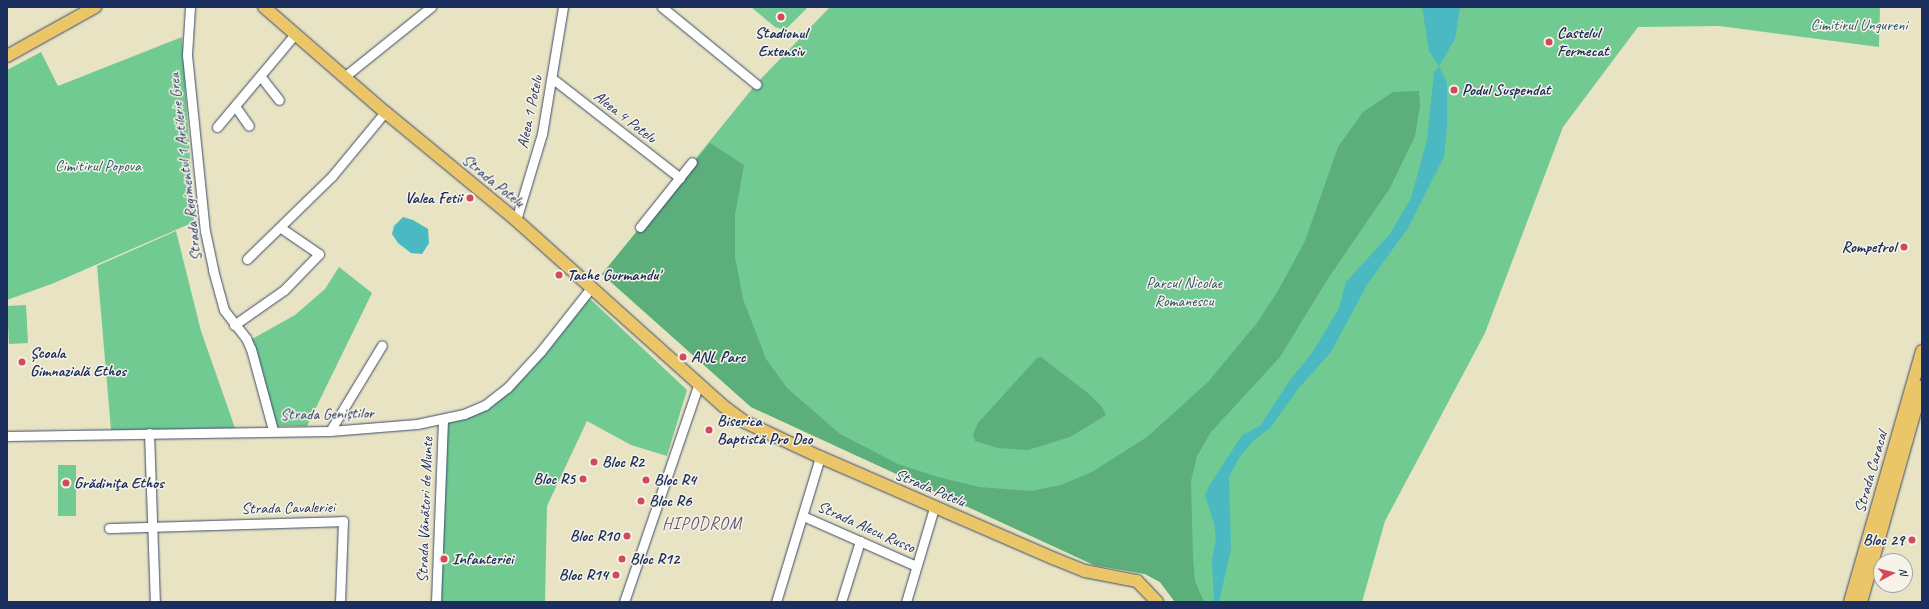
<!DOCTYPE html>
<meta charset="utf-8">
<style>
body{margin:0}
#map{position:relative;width:1929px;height:609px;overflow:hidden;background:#e8e3c2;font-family:Caveat,sans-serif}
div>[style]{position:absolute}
.green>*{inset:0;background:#71ca91;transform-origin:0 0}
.forest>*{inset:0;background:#5cae7b}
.water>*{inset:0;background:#4ab9c1}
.roads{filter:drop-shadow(0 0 1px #3a4a6d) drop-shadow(0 0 1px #3a4a6d)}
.minor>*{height:9px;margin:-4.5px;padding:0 4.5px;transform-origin:4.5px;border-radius:4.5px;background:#fff}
.major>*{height:12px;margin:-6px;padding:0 6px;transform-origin:6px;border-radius:6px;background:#eac669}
.dots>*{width:11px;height:11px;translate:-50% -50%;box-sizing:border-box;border:2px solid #f7f3e8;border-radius:50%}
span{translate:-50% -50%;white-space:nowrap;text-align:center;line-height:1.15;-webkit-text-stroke:3px #f7f3e8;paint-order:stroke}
.park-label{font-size:16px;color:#30566b}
.poi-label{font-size:16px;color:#1b2f5e;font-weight:700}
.left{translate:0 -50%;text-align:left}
.right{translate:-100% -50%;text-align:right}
.street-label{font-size:16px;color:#1b2f5e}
.neighbourhood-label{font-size:17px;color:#5c5971;letter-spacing:1px}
.frame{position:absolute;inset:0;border:8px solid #1b2f5e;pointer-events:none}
.north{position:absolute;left:1873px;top:553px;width:40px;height:40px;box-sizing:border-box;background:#f7f3e8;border:1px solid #9fa5b1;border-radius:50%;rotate:83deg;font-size:11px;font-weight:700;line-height:16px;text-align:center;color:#1b2f5e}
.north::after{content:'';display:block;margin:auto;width:14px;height:18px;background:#d1495b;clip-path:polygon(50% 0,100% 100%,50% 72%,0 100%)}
</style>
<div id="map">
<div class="green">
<div style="clip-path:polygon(751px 7px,808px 7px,785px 30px,775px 27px)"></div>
<div style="clip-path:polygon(830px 7px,1880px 7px,1879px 47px,1719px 26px,1638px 27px,1563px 127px,1485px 333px,1385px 521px,1362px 602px,1175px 602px,1160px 582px,1145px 574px,1094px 565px,751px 407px,602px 274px,756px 84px)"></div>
<div style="clip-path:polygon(182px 37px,194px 222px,54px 283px,7px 300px,7px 70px,41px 52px,58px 86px)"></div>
<div style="clip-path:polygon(176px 231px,201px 331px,235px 428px,111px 430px,97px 266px)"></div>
<div style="clip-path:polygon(339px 267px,372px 293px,307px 426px,276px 426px,252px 339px,295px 315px,325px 289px)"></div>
<div style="clip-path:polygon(588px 297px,687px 390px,667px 456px,631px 445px,587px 421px,547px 506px,545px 602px,437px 602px,446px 424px,480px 412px,497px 402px,545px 355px)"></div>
<div style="left:26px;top:305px;width:38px;height:19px;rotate:87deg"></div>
<div style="left:58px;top:465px;width:18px;height:51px"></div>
</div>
<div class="forest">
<div style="clip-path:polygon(1419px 91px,1420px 106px,1415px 136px,1390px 188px,1327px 280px,1280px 357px,1211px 432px,1197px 456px,1191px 481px,1193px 558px,1195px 581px,1204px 602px,1175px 602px,1160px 582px,1145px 574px,1094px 565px,751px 407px,602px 274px,710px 143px,744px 165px,735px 215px,735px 257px,743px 299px,766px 359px,787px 388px,840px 434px,898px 464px,938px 477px,979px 487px,1031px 491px,1061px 485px,1092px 472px,1147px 437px,1208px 382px,1257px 323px,1279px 289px,1305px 241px,1338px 147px,1363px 112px,1393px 92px)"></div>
<div style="clip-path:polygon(1041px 357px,1089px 394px,1102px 407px,1106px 415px,1070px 437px,1028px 450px,998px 448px,975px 441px,973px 435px,978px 423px,1037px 358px)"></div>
</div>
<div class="water">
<div style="clip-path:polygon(1422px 7px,1460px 7px,1455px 39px,1439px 66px,1447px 83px,1447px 127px,1444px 157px,1408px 228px,1367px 285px,1331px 352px,1298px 389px,1271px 427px,1254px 440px,1239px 458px,1229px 477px,1231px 549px,1219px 602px,1214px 602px,1212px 560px,1216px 539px,1214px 523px,1205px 495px,1209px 486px,1242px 435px,1260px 426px,1290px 380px,1312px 353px,1339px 308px,1346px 282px,1390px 234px,1411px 198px,1427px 140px,1434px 72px,1439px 66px,1429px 51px)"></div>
<div style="clip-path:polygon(403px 217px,413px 220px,428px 229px,429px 243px,422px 254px,411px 253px,398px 243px,392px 234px,394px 226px)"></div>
</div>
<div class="roads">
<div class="minor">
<div style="left:190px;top:7px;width:48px;rotate:93.6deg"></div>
<div style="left:187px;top:55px;width:177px;rotate:84.2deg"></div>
<div style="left:205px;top:231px;width:40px;rotate:78deg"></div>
<div style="left:213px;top:270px;width:41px;rotate:74.6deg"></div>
<div style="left:224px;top:310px;width:36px;rotate:52deg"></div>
<div style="left:246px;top:338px;width:12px;rotate:66deg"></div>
<div style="left:251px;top:349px;width:84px;rotate:74.8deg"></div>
<div style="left:662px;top:7px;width:122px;rotate:39.3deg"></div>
<div style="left:261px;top:77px;width:29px;rotate:52deg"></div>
<div style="left:344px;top:77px;width:112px;rotate:-38.8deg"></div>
<div style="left:553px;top:79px;width:161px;rotate:37.9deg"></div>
<div style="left:235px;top:106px;width:24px;rotate:55deg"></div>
<div style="left:217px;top:127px;width:121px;rotate:-50deg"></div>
<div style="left:516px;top:220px;width:90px;rotate:-73.2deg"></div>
<div style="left:542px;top:134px;width:129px;rotate:-80.6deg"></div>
<div style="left:640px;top:227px;width:83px;rotate:-51.3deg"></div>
<div style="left:247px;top:259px;width:119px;rotate:-44.3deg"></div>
<div style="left:332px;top:176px;width:83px;rotate:-50.4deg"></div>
<div style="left:234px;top:325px;width:61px;rotate:-35deg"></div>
<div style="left:284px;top:290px;width:50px;rotate:-45.8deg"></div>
<div style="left:319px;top:254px;width:46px;rotate:-145.6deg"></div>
<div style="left:330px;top:431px;width:100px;rotate:-58.8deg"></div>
<div style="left:149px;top:433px;width:169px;rotate:88deg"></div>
<div style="left:7px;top:436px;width:323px;rotate:-0.9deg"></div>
<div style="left:330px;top:431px;width:87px;rotate:-4.6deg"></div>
<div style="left:417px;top:424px;width:48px;rotate:-12deg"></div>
<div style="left:464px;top:414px;width:23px;rotate:-23deg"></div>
<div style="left:485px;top:405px;width:28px;rotate:-38deg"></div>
<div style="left:507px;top:388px;width:50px;rotate:-47.4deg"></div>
<div style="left:541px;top:351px;width:80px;rotate:-51.6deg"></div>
<div style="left:803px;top:516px;width:124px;rotate:23.9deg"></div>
<div style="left:109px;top:528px;width:234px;rotate:-1.7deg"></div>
<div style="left:343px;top:521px;width:81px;rotate:92.1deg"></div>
<div style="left:436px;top:602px;width:183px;rotate:-87.8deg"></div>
<div style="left:624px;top:602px;width:231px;rotate:-71.1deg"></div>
<div style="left:776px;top:602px;width:152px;rotate:-73.1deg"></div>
<div style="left:841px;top:602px;width:64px;rotate:-72.7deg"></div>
<div style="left:906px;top:602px;width:98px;rotate:-73.4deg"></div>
</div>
<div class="major">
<div style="left:264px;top:7px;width:160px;rotate:41deg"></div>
<div style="left:385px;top:112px;width:170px;rotate:39.5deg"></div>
<div style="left:516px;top:220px;width:277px;rotate:41.9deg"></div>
<div style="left:722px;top:405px;width:26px;rotate:37deg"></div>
<div style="left:743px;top:421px;width:85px;rotate:25.1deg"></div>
<div style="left:820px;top:457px;width:256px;rotate:23.5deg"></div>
<div style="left:1055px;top:559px;width:32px;rotate:22deg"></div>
<div style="left:1085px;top:571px;width:53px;rotate:10.9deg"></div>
<div style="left:1137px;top:581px;width:29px;rotate:46deg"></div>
<div style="left:7px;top:56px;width:101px;rotate:-29.1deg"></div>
<div style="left:1850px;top:602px;width:261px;rotate:-74deg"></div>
<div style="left:1861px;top:602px;width:224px;rotate:-74.2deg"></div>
</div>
</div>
<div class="dots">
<div style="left:781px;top:17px;background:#d1495b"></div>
<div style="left:1549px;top:42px;background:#d1495b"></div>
<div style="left:1454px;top:90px;background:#d1495b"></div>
<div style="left:470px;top:198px;background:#d1495b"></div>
<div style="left:1904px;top:247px;background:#d1495b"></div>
<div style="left:559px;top:275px;background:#d1495b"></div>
<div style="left:683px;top:357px;background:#d1495b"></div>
<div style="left:22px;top:362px;background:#d1495b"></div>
<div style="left:709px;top:430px;background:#d1495b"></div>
<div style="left:594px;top:462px;background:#d1495b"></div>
<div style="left:583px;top:479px;background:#d1495b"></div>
<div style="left:646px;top:480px;background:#d1495b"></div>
<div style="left:66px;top:483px;background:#d1495b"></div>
<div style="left:641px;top:501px;background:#d1495b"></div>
<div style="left:627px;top:536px;background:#d1495b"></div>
<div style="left:1912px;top:540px;background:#d1495b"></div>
<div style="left:444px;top:559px;background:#d1495b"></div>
<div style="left:622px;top:559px;background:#d1495b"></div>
<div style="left:616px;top:575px;background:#d1495b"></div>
</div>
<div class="park-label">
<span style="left:1859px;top:25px">Cimitirul Ungureni</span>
<span style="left:98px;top:166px">Cimitirul Popova</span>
<span style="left:1184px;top:292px">Parcul Nicolae<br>Romanescu</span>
</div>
<div class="poi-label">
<span style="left:781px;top:42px">Stadionul<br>Extensiv</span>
<span class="left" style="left:1557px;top:42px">Castelul<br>Fermecat</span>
<span class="left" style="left:1462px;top:90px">Podul Suspendat</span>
<span class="right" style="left:462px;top:198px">Valea Fetii</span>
<span class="right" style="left:1896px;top:247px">Rompetrol</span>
<span class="left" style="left:567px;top:275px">Tache Gurmandu'</span>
<span class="left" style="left:30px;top:362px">Școala<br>Gimnazială Ethos</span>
<span class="left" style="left:691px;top:357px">ANL Parc</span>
<span class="left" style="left:717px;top:430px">Biserica<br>Baptistă Pro Deo</span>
<span class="left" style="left:602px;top:462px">Bloc R2</span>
<span class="right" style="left:575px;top:479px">Bloc R5</span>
<span class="left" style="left:654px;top:480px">Bloc R4</span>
<span class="left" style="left:74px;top:483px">Grădiniţa Ethos</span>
<span class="left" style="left:649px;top:501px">Bloc R6</span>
<span class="right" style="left:619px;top:536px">Bloc R10</span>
<span class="right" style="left:1904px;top:540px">Bloc 29</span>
<span class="left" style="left:452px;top:559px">Infanteriei</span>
<span class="left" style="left:630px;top:559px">Bloc R12</span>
<span class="right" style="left:608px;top:575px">Bloc R14</span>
</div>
<div class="street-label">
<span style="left:530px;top:112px;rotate:-78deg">Aleea 1 Potelu</span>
<span style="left:625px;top:117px;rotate:38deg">Aleea 4 Potelu</span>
<span style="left:185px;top:167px;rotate:-97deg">Strada Regimentul 1 Artilerie Grea</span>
<span style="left:493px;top:181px;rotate:39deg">Strada Potelu</span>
<span style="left:327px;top:414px;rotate:-1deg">Strada Geniștilor</span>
<span style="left:1871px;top:472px;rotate:-74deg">Strada Caracal</span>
<span style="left:930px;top:488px;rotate:23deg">Strada Potelu</span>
<span style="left:288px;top:508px;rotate:-1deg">Strada Cavaleriei</span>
<span style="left:425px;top:510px;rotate:-88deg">Strada Vânători de Munte</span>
<span style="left:866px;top:527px;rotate:24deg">Strada Alecu Russo</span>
</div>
<div class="neighbourhood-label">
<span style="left:702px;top:524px">HIPODROM</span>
</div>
<div class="frame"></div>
<div class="north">N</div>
</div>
